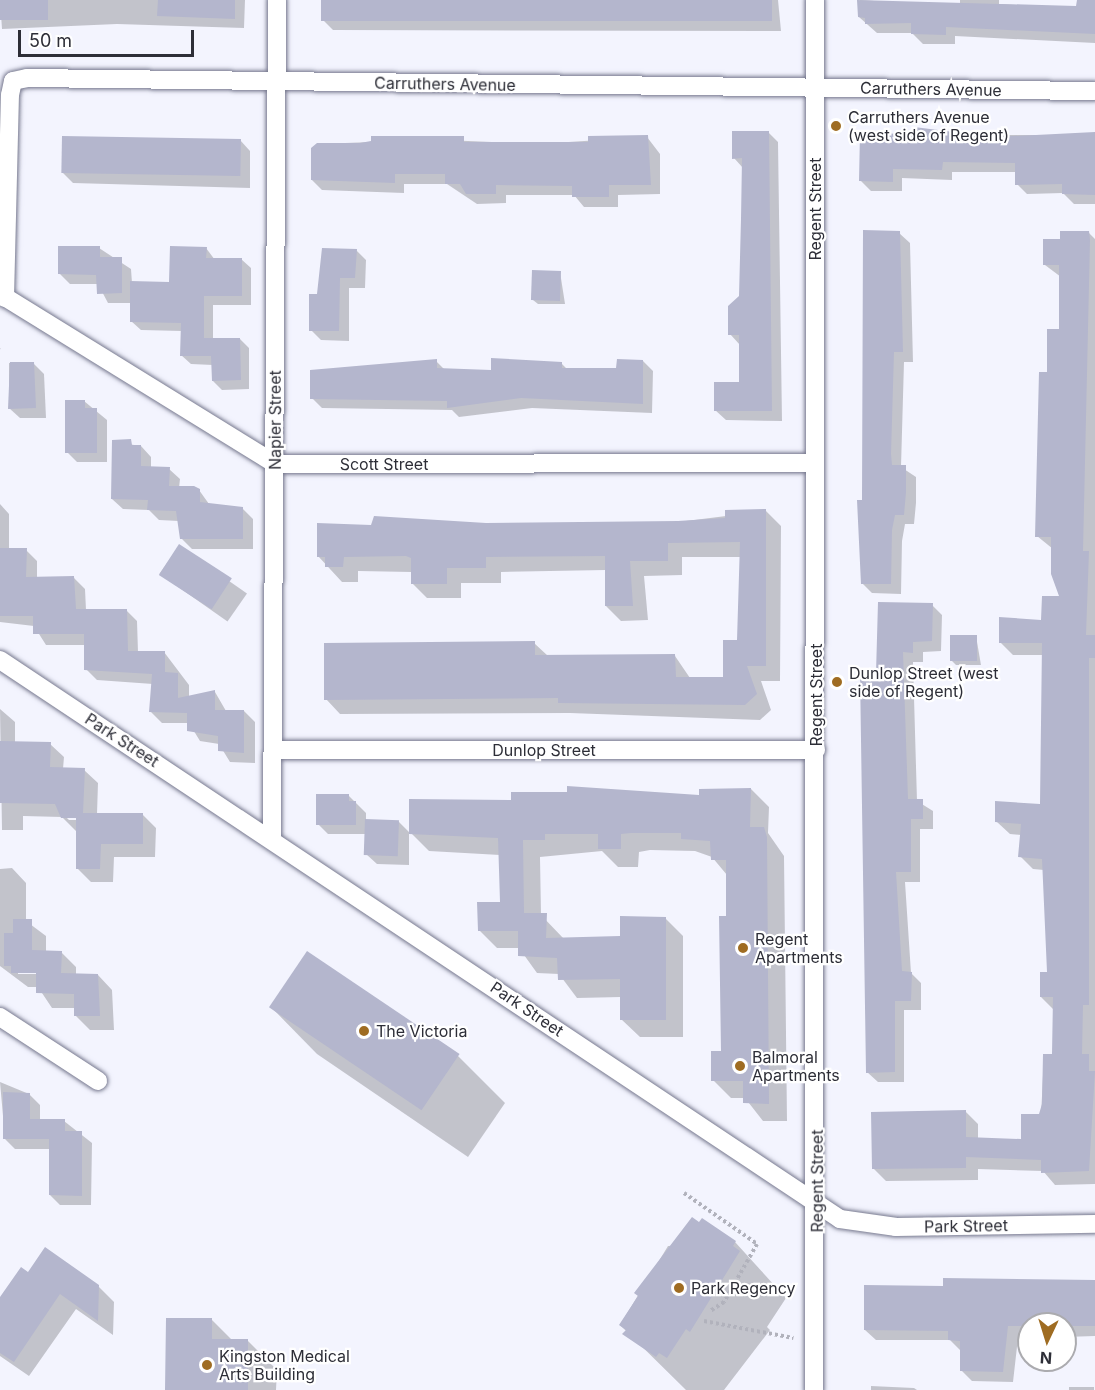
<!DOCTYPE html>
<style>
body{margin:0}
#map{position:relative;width:1095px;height:1390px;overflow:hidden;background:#f3f4fe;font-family:Inter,sans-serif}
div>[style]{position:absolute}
.shadow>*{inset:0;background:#0003;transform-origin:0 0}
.building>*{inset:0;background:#b4b6cd;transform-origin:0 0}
.path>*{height:4px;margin-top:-2px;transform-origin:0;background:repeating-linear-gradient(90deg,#b1b2bc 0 3px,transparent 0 6px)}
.roads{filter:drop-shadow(0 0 2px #76788e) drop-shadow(0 0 2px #76788e)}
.street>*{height:18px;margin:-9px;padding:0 9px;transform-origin:9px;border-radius:9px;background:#fff}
.dots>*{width:16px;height:16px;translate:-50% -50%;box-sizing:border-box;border:3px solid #fff;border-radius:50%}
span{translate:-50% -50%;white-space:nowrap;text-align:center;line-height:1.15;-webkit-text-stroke:4.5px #fff;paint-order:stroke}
.street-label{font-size:16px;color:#2d2e37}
.poi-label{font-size:16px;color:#2d2e37}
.left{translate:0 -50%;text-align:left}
.north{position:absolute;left:1017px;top:1312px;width:60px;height:60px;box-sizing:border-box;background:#fff;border:2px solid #ababaf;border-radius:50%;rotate:184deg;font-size:16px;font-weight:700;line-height:24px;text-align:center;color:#2d2e37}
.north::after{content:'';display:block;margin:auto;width:21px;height:27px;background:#9f6c22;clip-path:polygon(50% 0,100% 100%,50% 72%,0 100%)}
.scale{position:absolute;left:18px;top:30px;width:176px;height:27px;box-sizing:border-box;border:3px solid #2d2e37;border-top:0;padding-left:8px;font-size:18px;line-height:21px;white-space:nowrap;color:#2d2e37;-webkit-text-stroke:4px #fff;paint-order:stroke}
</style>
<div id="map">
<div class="shadow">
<div style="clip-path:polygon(0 0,245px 0,244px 28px,117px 24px,2px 29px)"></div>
<div style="clip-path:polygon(323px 0,778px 0,781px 31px,333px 30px,323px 20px)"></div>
<div style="clip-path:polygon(860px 0,960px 7px,960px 0,999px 0,999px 4px,1078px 8px,1078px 0,1095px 0,1095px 43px,955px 36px,955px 44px,923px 44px,912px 33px,877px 33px,859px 17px)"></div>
<div style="clip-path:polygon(768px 132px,778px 142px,782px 421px,726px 420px,715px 410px,740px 383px,740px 345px,730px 334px,740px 297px,743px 168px,734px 158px)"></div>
<div style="clip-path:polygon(915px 135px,1095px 135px,1095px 204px,1074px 204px,1063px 193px,1027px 194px,1017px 184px,1016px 172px,952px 172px,952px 180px,902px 178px,902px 191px,871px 191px,861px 181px)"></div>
<div style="clip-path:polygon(372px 137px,537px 144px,647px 137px,660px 154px,660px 194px,618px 195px,618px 207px,584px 207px,574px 195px,506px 195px,506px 203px,477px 204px,447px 184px,404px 184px,404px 193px,322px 190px,312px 180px,318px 144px,372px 142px)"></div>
<div style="clip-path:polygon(240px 140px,250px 151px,250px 188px,73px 183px,63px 173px)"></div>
<div style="clip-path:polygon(1088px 232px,1095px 239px,1095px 1184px,1055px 1185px,1043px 1171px,978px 1169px,978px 1180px,886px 1181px,873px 1168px,965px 1111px,978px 1124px,978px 1139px,1022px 1140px,1041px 1116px,1044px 1055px,1054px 1055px,1054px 1010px,1041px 997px,1048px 974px,1044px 870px,1033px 869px,1020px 856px,1021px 835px,1010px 834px,997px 822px,1042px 806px,1044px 655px,1013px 655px,1000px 642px,1043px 621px,1062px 598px,1053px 549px,1037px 536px,1048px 373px,1060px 330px,1061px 277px,1045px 265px,1061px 240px)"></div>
<div style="clip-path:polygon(899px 233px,910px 243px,913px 362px,904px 362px,901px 467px,916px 477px,916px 503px,914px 524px,905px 524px,902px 541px,901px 594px,872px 593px,862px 583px,863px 501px)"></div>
<div style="clip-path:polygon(99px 248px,131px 269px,132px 283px,170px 283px,206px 248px,215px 260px,241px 259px,251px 268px,251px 305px,213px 305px,213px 339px,240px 339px,249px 348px,249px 389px,222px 390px,213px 381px,213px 365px,191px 364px,181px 355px,182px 331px,141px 330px,131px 321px,132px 303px,108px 303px,98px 284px,70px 284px,60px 274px)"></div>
<div style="clip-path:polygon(356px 250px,366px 260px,365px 288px,349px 288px,349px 341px,321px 340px,311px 330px,319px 296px)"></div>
<div style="clip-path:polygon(560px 272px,565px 304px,538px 304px,533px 300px)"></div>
<div style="left:0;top:348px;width:1px;height:39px;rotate:45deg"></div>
<div style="clip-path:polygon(436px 361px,445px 370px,493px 371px,562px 364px,568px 370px,618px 369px,643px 361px,653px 371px,652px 413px,532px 408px,459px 417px,452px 410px,322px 408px,312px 398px)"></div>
<div style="clip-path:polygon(9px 363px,34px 364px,44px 374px,46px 418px,20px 418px,9px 408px)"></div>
<div style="clip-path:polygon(84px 401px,107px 420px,107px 462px,77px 462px,67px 452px)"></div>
<div style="clip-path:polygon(114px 442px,141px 446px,151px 457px,151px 468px,169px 469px,180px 479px,179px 488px,199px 490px,209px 504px,242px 508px,253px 519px,253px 549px,192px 549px,182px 539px,179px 521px,159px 520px,149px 510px,123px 509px,112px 499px)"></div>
<div style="clip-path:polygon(0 504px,9px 514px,9px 550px,26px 550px,37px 561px,37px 578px,74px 578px,85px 589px,86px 610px,126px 610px,137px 621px,138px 652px,164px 652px,189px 685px,189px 697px,215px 692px,226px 711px,244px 711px,255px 722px,255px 763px,230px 762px,219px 744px,200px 741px,189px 723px,162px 723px,151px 712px,153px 684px,97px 680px,86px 669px,86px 645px,46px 645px,34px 626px,0 622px)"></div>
<div style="clip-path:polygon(766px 511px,781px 526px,780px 681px,761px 681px,771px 710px,760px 720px,570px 713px,340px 714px,326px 699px,534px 643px,548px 656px,675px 656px,690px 678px,724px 678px,738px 641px,741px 557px,682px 557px,682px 575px,644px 576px,648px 620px,621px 621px,606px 606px,606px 570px,501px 572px,501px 583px,461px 583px,461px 598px,427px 598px,412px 583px,412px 572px,358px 571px,358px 582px,342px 582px,318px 556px,372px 526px,678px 522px)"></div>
<div style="left:179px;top:546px;width:83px;height:34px;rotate:35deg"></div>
<div style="clip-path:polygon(932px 605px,942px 615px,941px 651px,923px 652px,923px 662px,913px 662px,917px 801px,933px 811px,933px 829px,920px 829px,920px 882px,905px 882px,911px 973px,921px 983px,921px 1010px,904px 1010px,904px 1082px,878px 1082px,867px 1072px,878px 674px)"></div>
<div style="clip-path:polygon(976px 636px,981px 665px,956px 665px,952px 661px)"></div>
<div style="clip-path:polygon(evenodd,0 709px,15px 722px,15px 743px,50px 744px,64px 757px,63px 769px,84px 770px,98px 783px,97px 814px,142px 814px,156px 828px,155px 857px,114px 857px,113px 882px,91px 882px,77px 868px,76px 831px,62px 817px,23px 816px,23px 830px,2px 830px,0 709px,66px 817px,84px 817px,84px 820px,69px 820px,66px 817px)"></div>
<div style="clip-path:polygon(751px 789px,769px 807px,768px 833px,784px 856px,787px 1121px,763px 1121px,745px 1098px,731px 1098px,713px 1080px,722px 1053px,728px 917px,727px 875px,712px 857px,695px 851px,650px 850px,639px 852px,638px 867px,618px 867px,602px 851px,540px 857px,541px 915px,564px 939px,621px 937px,665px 918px,683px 936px,683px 1037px,640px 1037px,621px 1019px,621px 997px,577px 998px,559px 974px,537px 973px,519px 948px,497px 948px,479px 930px,501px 903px,500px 855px,429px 851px,411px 833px,512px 801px,700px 797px)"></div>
<div style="clip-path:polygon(348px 795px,366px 813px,366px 821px,399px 822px,409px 832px,409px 865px,377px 864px,366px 854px,366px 834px,328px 834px,318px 824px)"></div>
<div style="clip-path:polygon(evenodd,12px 868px,26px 883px,26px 921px,46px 936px,46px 952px,61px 952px,76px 967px,76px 974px,98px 975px,112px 990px,114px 1030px,90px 1030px,75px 1015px,76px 1008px,52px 1008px,38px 987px,28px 987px,0 966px,0 869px,12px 868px,18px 971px,44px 971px,44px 974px,18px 974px,18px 971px)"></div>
<div style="clip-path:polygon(307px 953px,458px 1056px,505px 1103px,468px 1157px,317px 1054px,271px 1007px)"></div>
<div style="clip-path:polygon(0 1082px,29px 1094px,40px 1105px,40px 1120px,64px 1121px,92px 1143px,91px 1205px,60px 1205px,50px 1195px,51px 1149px,15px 1149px,5px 1139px)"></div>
<div style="clip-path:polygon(735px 1242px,786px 1298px,767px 1327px,770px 1330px,724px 1390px,686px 1390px,620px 1325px,668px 1246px)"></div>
<div style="clip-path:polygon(28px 1274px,98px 1286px,114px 1302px,113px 1335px,76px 1309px,29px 1376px,0 1356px,0 1300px)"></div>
<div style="clip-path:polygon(1095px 1281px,1095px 1336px,1065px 1337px,1065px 1324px,1029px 1324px,1029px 1338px,1018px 1338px,1013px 1382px,972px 1381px,962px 1371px,960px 1350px,950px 1340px,876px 1340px,865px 1330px,944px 1287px)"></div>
<div style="clip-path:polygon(211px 1319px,233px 1341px,248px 1341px,277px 1370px,276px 1390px,167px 1390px)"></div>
<div style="clip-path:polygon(871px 1386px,914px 1388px,917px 1390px,871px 1390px)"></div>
<div style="left:1069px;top:1387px;width:25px;height:3px"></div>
</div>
<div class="building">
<div style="left:0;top:0;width:48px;height:20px"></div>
<div style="clip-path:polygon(158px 0,235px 0,235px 19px,157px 16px)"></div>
<div style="left:321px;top:0;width:451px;height:21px"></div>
<div style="clip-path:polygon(857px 0,1076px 6px,1077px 0,1095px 0,1095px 34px,946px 27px,946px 35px,911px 34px,911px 23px,865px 24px,865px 18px,858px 17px)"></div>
<div style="clip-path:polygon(914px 127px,994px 137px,1095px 132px,1095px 195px,1062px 194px,1062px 184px,1015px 185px,1015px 163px,943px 162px,942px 170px,893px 169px,893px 182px,859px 181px,860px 133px,914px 134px)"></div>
<div style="clip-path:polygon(732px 131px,769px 131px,772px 411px,714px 411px,714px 382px,739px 382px,739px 335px,728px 335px,728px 306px,739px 296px,741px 219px,742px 158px,732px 159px)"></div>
<div style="clip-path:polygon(648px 135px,651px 185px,609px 185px,609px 197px,572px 197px,572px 186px,496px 185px,496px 194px,466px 194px,460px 184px,445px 184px,445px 174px,395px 174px,395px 183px,311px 180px,311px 148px,317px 143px,360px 143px,371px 141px,371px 136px,464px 136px,464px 142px,588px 142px,588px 136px)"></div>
<div style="left:62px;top:136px;width:179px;height:37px;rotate:1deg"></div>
<div style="clip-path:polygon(863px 230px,900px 231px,903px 352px,894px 352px,891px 454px,892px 465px,906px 465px,906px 492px,904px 515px,895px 515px,892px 530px,891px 584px,861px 584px,857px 500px,862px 500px)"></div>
<div style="clip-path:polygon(1060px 231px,1089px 231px,1090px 240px,1083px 551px,1089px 551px,1086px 635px,1095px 635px,1095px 658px,1089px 658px,1089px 1005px,1083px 1005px,1082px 1054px,1089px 1054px,1089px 1071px,1095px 1071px,1089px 1171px,1041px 1173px,1041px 1160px,966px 1157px,966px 1168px,872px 1169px,871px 1112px,966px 1110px,966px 1137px,1021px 1139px,1021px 1114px,1039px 1114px,1042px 1104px,1043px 1054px,1052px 1054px,1053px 997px,1040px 997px,1040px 972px,1047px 972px,1042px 859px,1018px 857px,1021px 824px,995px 822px,995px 801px,1040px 804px,1042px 643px,999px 643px,999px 617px,1041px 620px,1042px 596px,1059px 596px,1051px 574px,1051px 537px,1035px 537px,1039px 372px,1047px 372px,1047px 329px,1059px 329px,1059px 265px,1043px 265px,1043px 239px,1060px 239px)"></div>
<div style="clip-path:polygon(58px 246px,100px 246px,100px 257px,122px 257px,122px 293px,97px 294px,96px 275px,58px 274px)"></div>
<div style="clip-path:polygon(170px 246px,207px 247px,206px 258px,242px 258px,242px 296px,204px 296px,204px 338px,240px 338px,241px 380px,212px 381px,211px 356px,180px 356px,181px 323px,130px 322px,130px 281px,169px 282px)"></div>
<div style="clip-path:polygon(322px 248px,357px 249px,355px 278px,340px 278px,339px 331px,309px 331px,309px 294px,317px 294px)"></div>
<div style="left:532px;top:270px;width:29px;height:30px;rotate:2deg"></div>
<div style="clip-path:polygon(491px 358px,562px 362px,562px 368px,616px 368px,617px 359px,643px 360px,643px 404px,521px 398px,447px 408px,447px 401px,310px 399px,310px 370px,437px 359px,437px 368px,491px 370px)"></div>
<div style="clip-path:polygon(10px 362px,34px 362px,36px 408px,8px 409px)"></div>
<div style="clip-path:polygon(65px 400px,85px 400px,85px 408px,97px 408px,97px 453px,65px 453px)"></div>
<div style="clip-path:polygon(131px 439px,132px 445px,141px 445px,141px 466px,170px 467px,169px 486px,194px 486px,200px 489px,200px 502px,243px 507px,243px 539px,180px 539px,176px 511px,147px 510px,148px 500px,111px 499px,112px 440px)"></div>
<div style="clip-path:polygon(766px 509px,766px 666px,747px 666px,757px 694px,745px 705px,558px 703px,558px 698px,324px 700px,324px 643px,535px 641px,535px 655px,675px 654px,676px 677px,723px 677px,723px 640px,737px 640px,740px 542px,668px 543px,668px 561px,630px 561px,633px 606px,605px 606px,605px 556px,486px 557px,486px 568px,447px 568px,447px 584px,411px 584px,411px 558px,406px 556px,344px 557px,343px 567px,325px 567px,325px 557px,317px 557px,317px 523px,371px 525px,374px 516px,486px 523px,678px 521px,725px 518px,725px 510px)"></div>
<div style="left:179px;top:544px;width:63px;height:37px;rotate:33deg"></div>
<div style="clip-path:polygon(0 548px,27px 548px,26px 577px,74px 576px,76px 609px,127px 609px,128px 651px,165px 651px,165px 672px,178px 673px,178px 698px,215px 690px,215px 710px,244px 710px,244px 753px,218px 751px,218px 736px,187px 731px,187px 713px,149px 712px,152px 674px,84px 670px,84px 634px,33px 634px,33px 616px,0 616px)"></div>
<div style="clip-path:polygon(878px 602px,933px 603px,932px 641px,913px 642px,913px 653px,903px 652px,908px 799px,923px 799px,923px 819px,911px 819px,911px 872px,896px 872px,902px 971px,912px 972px,911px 1001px,895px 1001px,895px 1072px,866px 1073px,860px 673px,876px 673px)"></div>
<div style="left:950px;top:635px;width:27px;height:26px"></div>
<div style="clip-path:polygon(0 741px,51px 742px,50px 767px,85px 768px,83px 813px,143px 813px,143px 844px,101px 844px,100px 869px,76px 869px,76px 818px,61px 818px,55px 804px,0 803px)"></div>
<div style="clip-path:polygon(567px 786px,699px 795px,699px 789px,751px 788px,750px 827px,764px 827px,767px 837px,769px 1104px,743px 1103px,743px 1081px,711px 1081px,711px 1051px,721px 1051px,719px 916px,726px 916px,726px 860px,711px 860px,710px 841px,681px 839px,681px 833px,631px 833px,621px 834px,621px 849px,598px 849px,598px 834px,545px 834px,545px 840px,523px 840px,524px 913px,547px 913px,546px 938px,620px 936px,620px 916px,666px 917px,666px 1020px,620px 1020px,620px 979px,558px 980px,557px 958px,518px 956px,518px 931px,478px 931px,477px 902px,500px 902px,498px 838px,409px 834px,409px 799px,511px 800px,511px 792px,567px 792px)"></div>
<div style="clip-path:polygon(316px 794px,349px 794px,349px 801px,356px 801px,356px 825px,316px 825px)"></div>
<div style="left:365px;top:819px;width:34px;height:36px;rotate:2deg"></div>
<div style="clip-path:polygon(13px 919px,32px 919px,32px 950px,62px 951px,61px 973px,98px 974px,100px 1016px,74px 1016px,74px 994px,36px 993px,36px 973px,11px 973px,11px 966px,4px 966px,4px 933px,13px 933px)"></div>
<div style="left:307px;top:951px;width:184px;height:68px;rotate:34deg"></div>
<div style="clip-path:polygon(3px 1092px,30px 1093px,30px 1119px,65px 1119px,65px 1131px,82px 1131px,82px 1196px,49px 1195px,49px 1139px,3px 1139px)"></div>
<div style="clip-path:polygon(692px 1217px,699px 1222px,702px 1218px,736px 1241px,733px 1246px,740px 1251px,690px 1332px,686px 1329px,667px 1358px,659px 1353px,656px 1357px,622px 1334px,626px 1330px,619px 1325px,638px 1296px,634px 1293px)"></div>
<div style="clip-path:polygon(45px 1247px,99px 1285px,98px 1321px,60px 1294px,14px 1362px,0 1353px,0 1297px,21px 1267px,28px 1272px)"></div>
<div style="clip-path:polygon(943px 1278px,1095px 1280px,1095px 1326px,1008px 1326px,1003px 1372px,960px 1371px,960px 1341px,948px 1340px,948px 1331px,864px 1330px,864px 1285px,943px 1286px)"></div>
<div style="clip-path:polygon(166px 1318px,212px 1318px,212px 1339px,248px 1339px,248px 1390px,165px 1390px)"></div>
</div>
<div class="path">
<div style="left:684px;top:1193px;width:89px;rotate:34.9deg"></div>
<div style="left:757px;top:1244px;width:67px;rotate:119.6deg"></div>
<div style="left:724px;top:1302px;width:17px;rotate:147deg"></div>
<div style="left:704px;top:1321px;width:91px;rotate:10.8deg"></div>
</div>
<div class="roads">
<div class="street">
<div style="left:0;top:294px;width:323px;rotate:31.7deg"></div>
<div style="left:275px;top:464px;width:540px;rotate:-0.11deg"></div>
<div style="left:5px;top:298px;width:203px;rotate:-88.6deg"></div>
<div style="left:10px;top:95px;width:14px;rotate:-78deg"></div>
<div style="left:13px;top:81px;width:14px;rotate:-12deg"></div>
<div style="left:27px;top:78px;width:1068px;rotate:0.7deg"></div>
<div style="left:0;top:660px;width:1009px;rotate:33.64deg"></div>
<div style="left:840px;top:1219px;width:57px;rotate:8.1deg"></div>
<div style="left:896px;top:1227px;width:199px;rotate:-0.9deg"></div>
<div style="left:273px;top:750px;width:543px"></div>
<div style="left:272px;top:839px;width:839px;rotate:-89.66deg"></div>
<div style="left:0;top:1017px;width:117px;rotate:33.1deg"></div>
<div style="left:814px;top:1390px;width:1390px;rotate:-89.96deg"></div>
</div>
</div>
<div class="dots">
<div style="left:836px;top:126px;background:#9f6c22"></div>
<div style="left:837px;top:682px;background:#9f6c22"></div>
<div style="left:743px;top:948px;background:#9f6c22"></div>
<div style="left:364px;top:1031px;background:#9f6c22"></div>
<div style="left:740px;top:1066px;background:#9f6c22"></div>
<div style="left:679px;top:1288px;background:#9f6c22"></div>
<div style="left:207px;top:1365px;background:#9f6c22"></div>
</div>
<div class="street-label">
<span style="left:445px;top:84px;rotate:1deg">Carruthers Avenue</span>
<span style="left:931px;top:89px;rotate:1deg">Carruthers Avenue</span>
<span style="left:815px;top:209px;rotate:-90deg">Regent Street</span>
<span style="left:275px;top:420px;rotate:-90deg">Napier Street</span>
<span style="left:384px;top:464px">Scott Street</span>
<span style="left:816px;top:695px;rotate:-90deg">Regent Street</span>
<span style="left:122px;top:740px;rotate:33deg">Park Street</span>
<span style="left:544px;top:750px">Dunlop Street</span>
<span style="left:527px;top:1009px;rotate:34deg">Park Street</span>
<span style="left:817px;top:1181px;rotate:-90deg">Regent Street</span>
<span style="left:966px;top:1226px;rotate:-1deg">Park Street</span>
</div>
<div class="poi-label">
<span class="left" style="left:848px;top:126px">Carruthers Avenue<br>(west side of Regent)</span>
<span class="left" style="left:849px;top:682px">Dunlop Street (west<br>side of Regent)</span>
<span class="left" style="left:755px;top:948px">Regent<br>Apartments</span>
<span class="left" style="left:376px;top:1031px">The Victoria</span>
<span class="left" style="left:752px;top:1066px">Balmoral<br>Apartments</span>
<span class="left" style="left:691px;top:1288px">Park Regency</span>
<span class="left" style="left:219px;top:1365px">Kingston Medical<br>Arts Building</span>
</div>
<div class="north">N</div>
<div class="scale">50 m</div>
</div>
